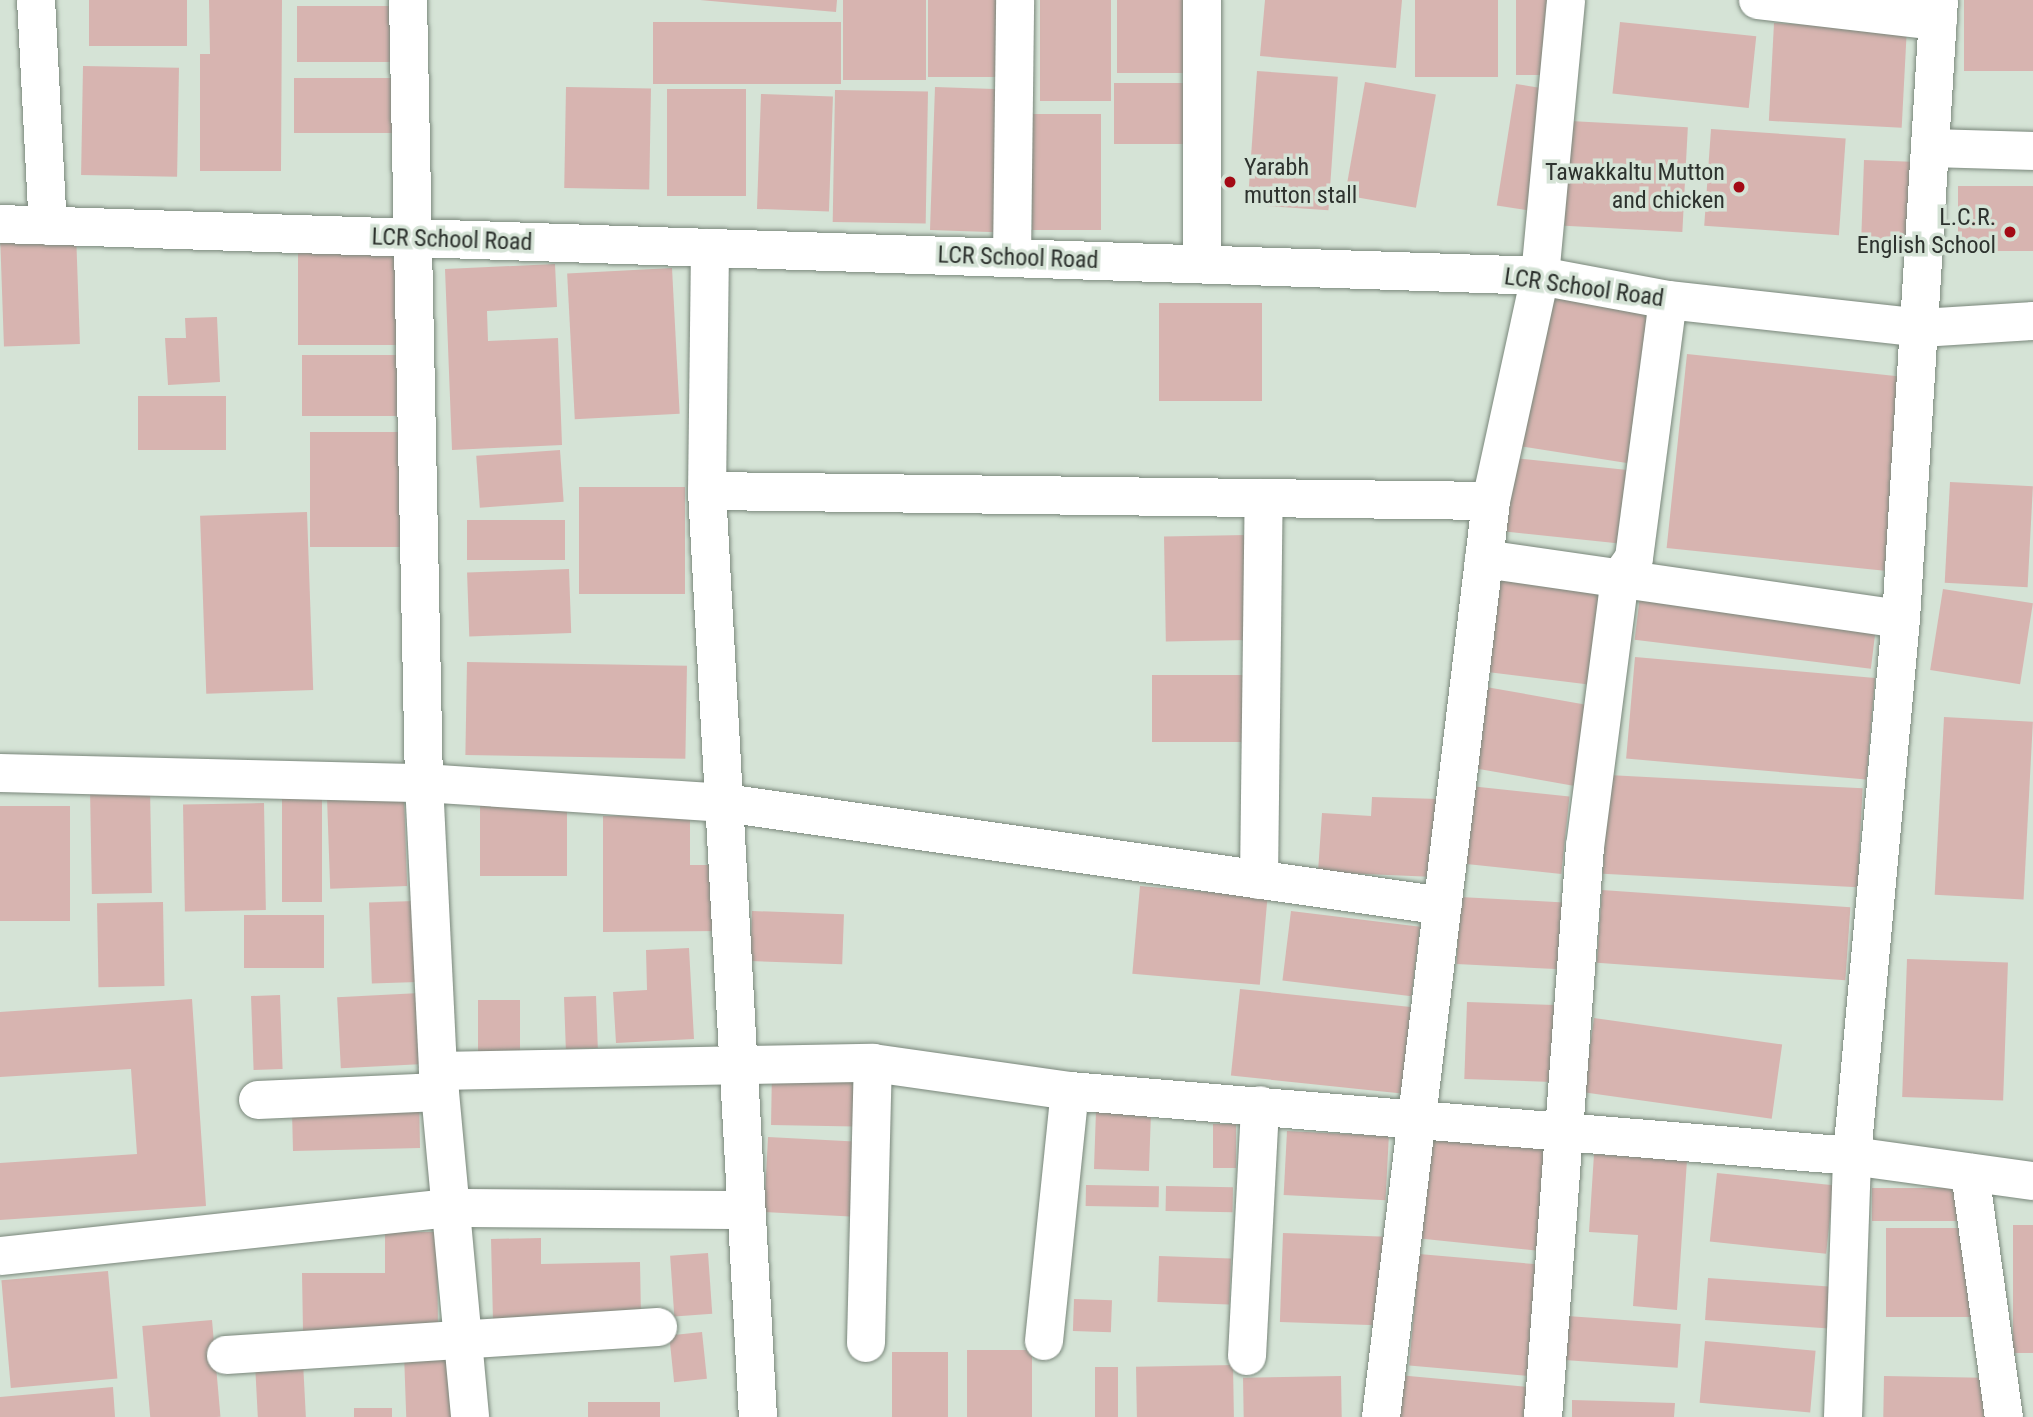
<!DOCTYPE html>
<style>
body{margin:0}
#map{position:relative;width:2033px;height:1417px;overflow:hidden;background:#d5e3d6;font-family:"Roboto Condensed",sans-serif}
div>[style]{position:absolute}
.building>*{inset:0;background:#d7b4b0;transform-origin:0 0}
.roads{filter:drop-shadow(0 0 2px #7a877b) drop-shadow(0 0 2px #7a877b)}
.minor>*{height:38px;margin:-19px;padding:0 19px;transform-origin:19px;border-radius:19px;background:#fff}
.dots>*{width:19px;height:19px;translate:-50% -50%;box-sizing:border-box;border:4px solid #d5e3d6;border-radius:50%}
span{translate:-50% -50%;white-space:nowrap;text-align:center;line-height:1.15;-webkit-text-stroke:7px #d5e3d6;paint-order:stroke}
.poi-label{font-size:24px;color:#2d322e}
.left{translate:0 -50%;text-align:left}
.right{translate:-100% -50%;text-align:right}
.street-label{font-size:24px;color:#2d322e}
</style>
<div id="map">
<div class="building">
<div style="left:89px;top:0;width:98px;height:46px"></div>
<div style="clip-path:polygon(209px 0,282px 0,281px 171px,200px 171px,200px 54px,210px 54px)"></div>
<div style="clip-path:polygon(700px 0,837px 0,836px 12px)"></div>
<div style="left:843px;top:0;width:83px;height:80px"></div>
<div style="left:928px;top:0;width:81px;height:77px"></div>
<div style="left:1040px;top:0;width:71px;height:101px"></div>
<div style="left:1117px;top:0;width:74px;height:73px"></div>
<div style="clip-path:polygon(1265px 0,1402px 0,1396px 68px,1260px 56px)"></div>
<div style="left:1415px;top:0;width:83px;height:77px"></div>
<div style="left:1516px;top:0;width:36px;height:75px"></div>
<div style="left:1964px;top:0;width:69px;height:71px"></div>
<div style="left:297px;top:6px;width:94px;height:56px"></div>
<div style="left:653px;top:22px;width:188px;height:62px"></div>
<div style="left:1620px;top:22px;width:137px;height:72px;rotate:6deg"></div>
<div style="left:1774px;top:23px;width:133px;height:98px;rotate:3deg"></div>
<div style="left:83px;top:66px;width:96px;height:109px;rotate:1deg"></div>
<div style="left:1257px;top:71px;width:81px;height:134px;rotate:4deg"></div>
<div style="left:294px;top:78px;width:100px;height:55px"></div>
<div style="left:1365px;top:82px;width:72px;height:115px;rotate:10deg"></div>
<div style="left:1114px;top:83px;width:81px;height:61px"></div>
<div style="left:1516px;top:84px;width:36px;height:123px;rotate:9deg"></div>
<div style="left:566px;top:87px;width:85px;height:101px;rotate:1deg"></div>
<div style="left:935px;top:87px;width:74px;height:143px;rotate:2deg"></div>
<div style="left:667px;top:89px;width:79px;height:107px"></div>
<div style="left:835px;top:90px;width:93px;height:132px;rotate:1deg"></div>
<div style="left:761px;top:94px;width:72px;height:115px;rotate:2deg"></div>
<div style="left:1032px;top:114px;width:69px;height:116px"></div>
<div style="left:1570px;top:121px;width:118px;height:105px;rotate:3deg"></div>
<div style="left:1711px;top:129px;width:135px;height:97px;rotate:4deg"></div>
<div style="left:1864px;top:160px;width:47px;height:91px;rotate:2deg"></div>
<div style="left:2033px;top:186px;width:65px;height:75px;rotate:90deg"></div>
<div style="left:76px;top:232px;width:112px;height:76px;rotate:88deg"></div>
<div style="left:298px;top:253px;width:100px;height:92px"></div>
<div style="clip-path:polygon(555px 264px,557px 307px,487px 311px,488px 341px,558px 338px,562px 445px,452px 450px,445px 269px)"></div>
<div style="left:672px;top:268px;width:146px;height:105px;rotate:87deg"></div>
<div style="left:1544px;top:286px;width:111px;height:162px;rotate:9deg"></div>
<div style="left:1262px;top:303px;width:98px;height:103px;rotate:90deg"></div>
<div style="clip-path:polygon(217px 317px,220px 382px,168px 385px,165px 338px,186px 338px,185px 318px)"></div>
<div style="left:1687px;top:354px;width:219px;height:195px;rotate:6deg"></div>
<div style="left:302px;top:355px;width:100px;height:61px"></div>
<div style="left:138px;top:396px;width:88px;height:54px"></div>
<div style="left:310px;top:432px;width:97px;height:115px"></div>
<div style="left:560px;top:450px;width:52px;height:84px;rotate:86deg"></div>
<div style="left:1504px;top:457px;width:131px;height:74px;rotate:6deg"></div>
<div style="left:1950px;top:482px;width:83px;height:101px;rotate:3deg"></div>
<div style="left:579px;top:487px;width:106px;height:107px"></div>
<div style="left:307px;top:512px;width:178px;height:107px;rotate:88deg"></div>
<div style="left:467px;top:520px;width:98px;height:40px"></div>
<div style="left:1246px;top:535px;width:105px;height:82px;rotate:89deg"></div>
<div style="left:569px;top:569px;width:64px;height:102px;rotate:88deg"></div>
<div style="left:1493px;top:576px;width:114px;height:96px;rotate:7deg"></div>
<div style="left:1943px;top:589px;width:91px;height:82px;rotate:9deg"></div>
<div style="left:1640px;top:596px;width:238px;height:44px;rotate:7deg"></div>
<div style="left:1635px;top:657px;width:241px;height:102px;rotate:5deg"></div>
<div style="left:467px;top:662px;width:220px;height:93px;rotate:1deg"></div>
<div style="left:1152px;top:675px;width:99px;height:67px"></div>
<div style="left:1486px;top:687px;width:103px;height:82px;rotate:10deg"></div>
<div style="left:1944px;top:717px;width:89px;height:178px;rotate:3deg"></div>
<div style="left:1608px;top:775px;width:255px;height:99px;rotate:3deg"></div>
<div style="left:282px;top:786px;width:40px;height:116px"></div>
<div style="left:1470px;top:786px;width:100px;height:78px;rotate:6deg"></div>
<div style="left:150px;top:787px;width:106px;height:60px;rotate:89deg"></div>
<div style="clip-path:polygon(480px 795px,567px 809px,567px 876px,480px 876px)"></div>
<div style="left:404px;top:796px;width:90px;height:77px;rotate:88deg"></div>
<div style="clip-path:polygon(1372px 797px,1439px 799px,1435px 877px,1318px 872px,1322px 813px,1371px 816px)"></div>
<div style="left:264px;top:803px;width:107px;height:81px;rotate:89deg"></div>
<div style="left:70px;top:806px;width:115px;height:70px;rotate:90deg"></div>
<div style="clip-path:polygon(690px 815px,690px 865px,718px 865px,719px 931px,603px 932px,603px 816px)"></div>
<div style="left:1140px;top:886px;width:128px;height:88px;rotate:5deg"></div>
<div style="left:1602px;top:890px;width:249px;height:73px;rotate:4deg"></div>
<div style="left:1460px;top:897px;width:104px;height:67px;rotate:3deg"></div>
<div style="left:415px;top:901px;width:81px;height:46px;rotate:88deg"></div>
<div style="left:163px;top:902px;width:84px;height:66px;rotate:89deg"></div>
<div style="left:752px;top:911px;width:92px;height:50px;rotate:2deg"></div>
<div style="left:1291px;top:911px;width:130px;height:70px;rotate:7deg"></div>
<div style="left:324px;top:915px;width:53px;height:80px;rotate:90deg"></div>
<div style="clip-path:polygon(689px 948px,694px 1039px,616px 1043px,613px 992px,647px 990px,646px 950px)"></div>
<div style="left:1907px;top:959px;width:101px;height:138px;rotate:2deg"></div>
<div style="left:1240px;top:989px;width:174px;height:87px;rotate:6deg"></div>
<div style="left:420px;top:993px;width:71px;height:83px;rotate:87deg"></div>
<div style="left:280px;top:995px;width:74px;height:29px;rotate:88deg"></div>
<div style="left:596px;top:996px;width:52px;height:32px;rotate:88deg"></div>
<div style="clip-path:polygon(192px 999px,206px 1206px,0 1220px,0 1163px,137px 1154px,131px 1069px,0 1077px,0 1012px)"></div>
<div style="left:478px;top:1000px;width:42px;height:53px"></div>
<div style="left:1467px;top:1002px;width:95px;height:77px;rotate:2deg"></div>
<div style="left:1594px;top:1018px;width:190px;height:75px;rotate:8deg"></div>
<div style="left:772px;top:1070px;width:84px;height:55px;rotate:1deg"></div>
<div style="clip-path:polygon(419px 1099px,420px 1148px,293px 1151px,292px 1111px)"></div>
<div style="left:1096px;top:1111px;width:55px;height:58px;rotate:2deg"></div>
<div style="left:1213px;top:1124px;width:23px;height:44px"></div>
<div style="left:1287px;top:1131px;width:102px;height:64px;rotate:3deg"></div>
<div style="left:1431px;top:1135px;width:123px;height:104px;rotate:6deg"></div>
<div style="left:768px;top:1137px;width:91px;height:75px;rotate:3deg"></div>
<div style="clip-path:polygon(1594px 1154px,1687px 1160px,1677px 1310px,1633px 1306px,1638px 1235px,1589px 1232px)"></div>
<div style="left:1717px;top:1173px;width:117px;height:69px;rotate:6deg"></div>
<div style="left:1086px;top:1185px;width:73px;height:21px;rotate:1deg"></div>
<div style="left:1166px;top:1186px;width:67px;height:25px;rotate:1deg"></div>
<div style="left:1872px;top:1188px;width:90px;height:33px"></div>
<div style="left:2013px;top:1225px;width:20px;height:128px"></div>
<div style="left:1886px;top:1228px;width:86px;height:89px"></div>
<div style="clip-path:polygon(385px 1232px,437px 1232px,438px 1331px,303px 1332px,302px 1273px,385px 1273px)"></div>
<div style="left:1283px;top:1233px;width:104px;height:89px;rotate:2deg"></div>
<div style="clip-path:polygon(541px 1238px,541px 1264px,640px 1262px,641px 1317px,493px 1321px,491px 1239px)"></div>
<div style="left:708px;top:1253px;width:61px;height:38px;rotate:86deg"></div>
<div style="left:1419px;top:1254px;width:119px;height:112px;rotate:5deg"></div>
<div style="left:1159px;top:1256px;width:72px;height:46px;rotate:2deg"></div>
<div style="left:108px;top:1271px;width:108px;height:107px;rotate:85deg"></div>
<div style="left:1708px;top:1278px;width:132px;height:42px;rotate:4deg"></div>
<div style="left:1074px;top:1299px;width:38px;height:32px;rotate:2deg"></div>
<div style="left:1567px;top:1316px;width:114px;height:44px;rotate:4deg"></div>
<div style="left:212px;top:1320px;width:97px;height:70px;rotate:85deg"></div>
<div style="left:702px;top:1332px;width:47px;height:33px;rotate:84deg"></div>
<div style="left:1705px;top:1341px;width:111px;height:62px;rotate:5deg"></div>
<div style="left:1032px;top:1350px;width:67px;height:65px;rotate:90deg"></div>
<div style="left:456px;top:1352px;width:65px;height:52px;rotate:88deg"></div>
<div style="left:892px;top:1352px;width:56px;height:65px"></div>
<div style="left:303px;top:1362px;width:55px;height:48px;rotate:87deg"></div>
<div style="left:1233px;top:1365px;width:52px;height:97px;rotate:89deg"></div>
<div style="left:1095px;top:1367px;width:23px;height:50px"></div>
<div style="clip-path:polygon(1398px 1375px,1529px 1387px,1526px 1417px,1393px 1417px)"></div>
<div style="left:1341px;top:1376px;width:41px;height:98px;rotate:89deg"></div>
<div style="left:1884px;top:1376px;width:113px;height:41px;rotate:1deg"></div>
<div style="clip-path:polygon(113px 1387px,115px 1417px,0 1417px,0 1397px)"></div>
<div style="clip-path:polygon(1572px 1400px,1675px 1403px,1674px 1417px,1572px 1417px)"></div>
<div style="left:660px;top:1402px;width:15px;height:72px;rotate:90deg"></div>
<div style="left:354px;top:1408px;width:38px;height:9px"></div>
</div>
<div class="roads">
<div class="minor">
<div style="left:36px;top:0;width:226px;rotate:87deg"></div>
<div style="left:408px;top:0;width:783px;rotate:88.83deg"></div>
<div style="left:424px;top:783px;width:288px;rotate:87.2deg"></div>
<div style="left:438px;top:1071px;width:347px;rotate:84.7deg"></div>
<div style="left:1758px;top:0;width:181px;rotate:6.7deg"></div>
<div style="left:1932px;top:148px;width:101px;rotate:1.7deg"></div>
<div style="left:0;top:224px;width:1541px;rotate:1.93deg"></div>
<div style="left:1540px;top:276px;width:130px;rotate:10.6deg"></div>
<div style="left:1668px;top:300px;width:255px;rotate:6.3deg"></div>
<div style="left:1921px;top:328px;width:112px;rotate:-3.6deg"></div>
<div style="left:710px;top:248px;width:243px;rotate:90.7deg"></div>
<div style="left:707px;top:491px;width:927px;rotate:86.85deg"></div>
<div style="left:1012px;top:258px;width:258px;rotate:-89.3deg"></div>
<div style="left:1202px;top:264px;width:264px;rotate:-90deg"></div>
<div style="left:707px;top:491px;width:784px;rotate:0.73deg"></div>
<div style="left:1484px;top:559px;width:421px;rotate:8.2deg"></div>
<div style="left:0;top:773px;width:424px;rotate:1.4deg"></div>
<div style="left:424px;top:783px;width:302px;rotate:3.8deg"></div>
<div style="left:725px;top:803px;width:725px;rotate:8.16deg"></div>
<div style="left:1259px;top:880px;width:382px;rotate:-89.3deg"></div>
<div style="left:438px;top:1071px;width:435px;rotate:-1.1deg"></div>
<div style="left:873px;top:1063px;width:199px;rotate:8.1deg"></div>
<div style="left:1070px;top:1091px;width:785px;rotate:4.75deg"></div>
<div style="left:1852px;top:1156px;width:183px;rotate:7.9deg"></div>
<div style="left:258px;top:1100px;width:182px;rotate:-2.5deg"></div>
<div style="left:1970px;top:1173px;width:246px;rotate:82.1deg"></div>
<div style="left:0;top:1256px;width:454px;rotate:-6.1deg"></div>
<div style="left:451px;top:1208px;width:295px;rotate:0.4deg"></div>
<div style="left:1044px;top:1341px;width:251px;rotate:-84.1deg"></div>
<div style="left:866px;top:1343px;width:280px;rotate:-88.6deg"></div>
<div style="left:226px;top:1355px;width:433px;rotate:-3.7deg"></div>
<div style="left:1247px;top:1356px;width:251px;rotate:-87deg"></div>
<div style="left:1381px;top:1417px;width:923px;rotate:-83.15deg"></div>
<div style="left:1491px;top:501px;width:230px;rotate:-77.7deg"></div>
<div style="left:1540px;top:276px;width:277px;rotate:-84.6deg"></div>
<div style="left:1543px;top:1417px;width:572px;rotate:-85.79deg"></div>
<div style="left:1585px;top:847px;width:271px;rotate:-82.6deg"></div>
<div style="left:1620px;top:578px;width:24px;rotate:-55deg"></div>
<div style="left:1634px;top:558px;width:260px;rotate:-82.5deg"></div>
<div style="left:1843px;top:1417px;width:261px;rotate:-88deg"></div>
<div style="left:1852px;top:1156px;width:539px;rotate:-84.79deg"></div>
<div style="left:1901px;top:619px;width:620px;rotate:-86.49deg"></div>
</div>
</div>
<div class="dots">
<div style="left:1230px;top:182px;background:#a30a15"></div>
<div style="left:1739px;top:187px;background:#a30a15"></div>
<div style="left:2010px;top:232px;background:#a30a15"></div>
</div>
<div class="poi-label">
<span class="left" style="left:1244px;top:182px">Yarabh<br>mutton stall</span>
<span class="right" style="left:1725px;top:187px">Tawakkaltu Mutton<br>and chicken</span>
<span class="right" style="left:1996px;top:232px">L.C.R.<br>English School</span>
</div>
<div class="street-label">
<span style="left:452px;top:240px;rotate:2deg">LCR School Road</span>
<span style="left:1018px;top:258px;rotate:2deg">LCR School Road</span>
<span style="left:1584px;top:288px;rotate:8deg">LCR School Road</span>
</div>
</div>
